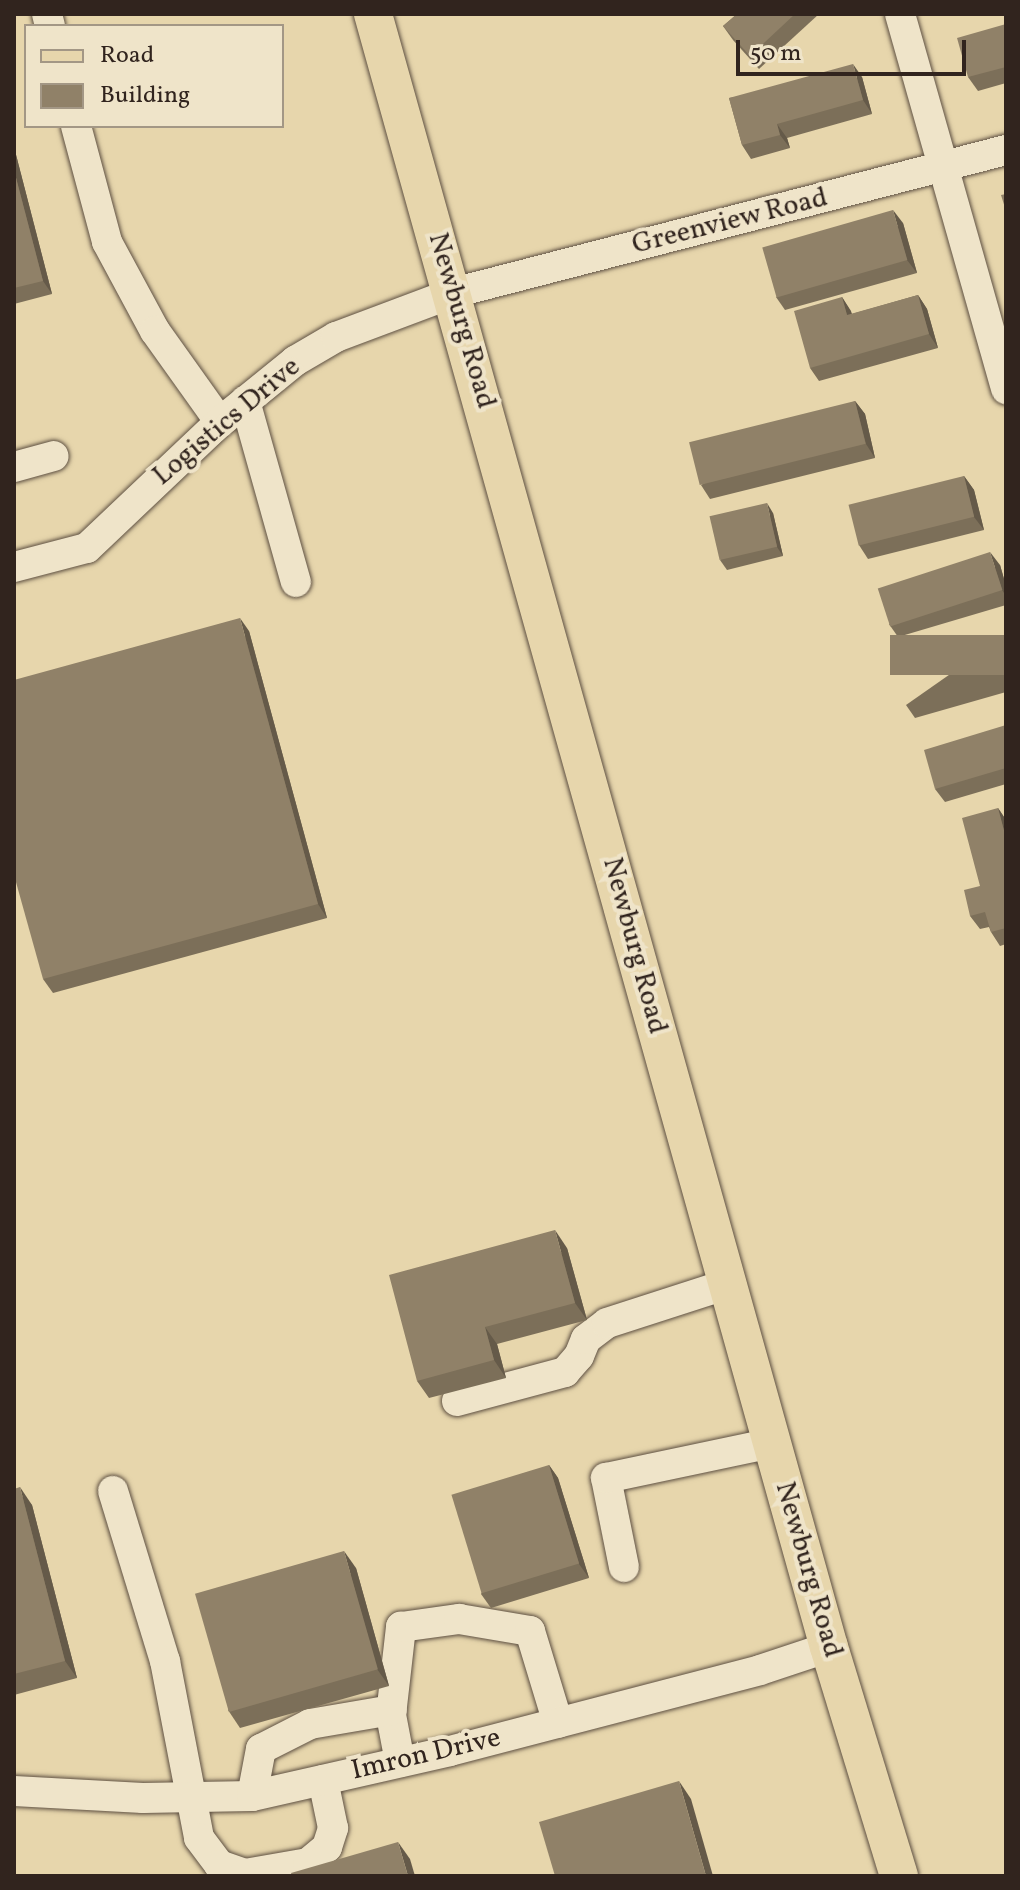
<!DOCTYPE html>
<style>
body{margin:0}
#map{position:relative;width:1020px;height:1890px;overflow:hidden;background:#e7d6ac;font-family:Vollkorn,serif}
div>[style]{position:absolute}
.roads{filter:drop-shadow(0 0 2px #5e5042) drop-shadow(0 0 2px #5e5042)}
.minor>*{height:30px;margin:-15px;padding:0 15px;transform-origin:15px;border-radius:15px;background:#efe4c9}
.major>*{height:38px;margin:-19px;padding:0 19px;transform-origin:19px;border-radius:19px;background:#e7d6ac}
.wall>*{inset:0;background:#7c6f59}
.shaded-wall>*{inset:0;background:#655a49}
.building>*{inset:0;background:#908168;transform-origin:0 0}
span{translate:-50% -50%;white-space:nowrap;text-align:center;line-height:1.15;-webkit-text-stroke:8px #efe4c9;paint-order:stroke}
.street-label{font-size:28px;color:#31241e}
.frame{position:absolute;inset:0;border:16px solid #31241e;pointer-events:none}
.legend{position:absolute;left:24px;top:24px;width:260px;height:104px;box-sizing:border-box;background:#efe4c9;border:2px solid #a39785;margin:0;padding:10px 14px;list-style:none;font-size:24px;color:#31241e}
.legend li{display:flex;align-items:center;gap:16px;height:40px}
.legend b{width:40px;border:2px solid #a39785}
.scale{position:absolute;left:736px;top:40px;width:230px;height:36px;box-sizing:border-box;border:4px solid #31241e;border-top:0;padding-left:10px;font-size:24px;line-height:28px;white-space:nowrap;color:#31241e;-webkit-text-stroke:6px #efe4c9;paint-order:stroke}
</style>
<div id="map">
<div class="roads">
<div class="minor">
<div style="left:47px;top:14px;width:12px;rotate:76deg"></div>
<div style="left:900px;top:14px;width:390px;rotate:74.2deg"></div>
<div style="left:76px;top:126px;width:120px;rotate:75deg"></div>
<div style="left:107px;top:242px;width:101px;rotate:61.7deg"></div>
<div style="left:155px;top:331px;width:112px;rotate:54.5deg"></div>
<div style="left:245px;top:401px;width:188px;rotate:74.3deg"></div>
<div style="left:14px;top:467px;width:41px;rotate:-15.4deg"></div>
<div style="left:14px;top:567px;width:75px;rotate:-14.6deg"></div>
<div style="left:87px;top:548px;width:183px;rotate:-43.5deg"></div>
<div style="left:220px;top:422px;width:97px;rotate:-39.1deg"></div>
<div style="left:295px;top:361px;width:48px;rotate:-30.3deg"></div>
<div style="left:336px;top:337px;width:125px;rotate:-20.6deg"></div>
<div style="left:453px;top:293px;width:571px;rotate:-14.5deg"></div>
<div style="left:457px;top:1401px;width:112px;rotate:-15deg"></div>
<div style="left:565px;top:1372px;width:21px;rotate:-49deg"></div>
<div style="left:579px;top:1356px;width:18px;rotate:-68deg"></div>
<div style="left:586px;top:1339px;width:26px;rotate:-37deg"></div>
<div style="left:607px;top:1323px;width:127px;rotate:-17.9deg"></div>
<div style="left:113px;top:1491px;width:178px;rotate:73deg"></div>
<div style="left:165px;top:1661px;width:180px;rotate:79.1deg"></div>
<div style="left:199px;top:1838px;width:34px;rotate:53deg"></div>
<div style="left:219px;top:1865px;width:28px;rotate:19deg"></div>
<div style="left:245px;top:1874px;width:64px;rotate:-9.9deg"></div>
<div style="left:308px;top:1863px;width:25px;rotate:-40deg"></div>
<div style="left:327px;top:1847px;width:20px;rotate:-72deg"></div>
<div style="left:333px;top:1828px;width:49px;rotate:-101.8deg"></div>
<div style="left:624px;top:1567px;width:91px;rotate:-101.4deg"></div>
<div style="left:606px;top:1478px;width:170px;rotate:-11.9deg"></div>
<div style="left:400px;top:1762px;width:48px;rotate:-100.8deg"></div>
<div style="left:391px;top:1715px;width:89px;rotate:-83.5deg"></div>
<div style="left:401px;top:1627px;width:59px;rotate:-7.9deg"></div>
<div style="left:459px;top:1619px;width:72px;rotate:9.6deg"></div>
<div style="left:530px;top:1631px;width:96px;rotate:73.1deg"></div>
<div style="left:14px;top:1791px;width:129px;rotate:3.1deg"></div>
<div style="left:143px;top:1798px;width:109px;rotate:-1.1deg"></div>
<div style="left:252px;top:1796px;width:203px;rotate:-12.8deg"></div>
<div style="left:450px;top:1751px;width:320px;rotate:-14.6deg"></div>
<div style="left:760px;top:1670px;width:73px;rotate:-18.4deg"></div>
<div style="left:252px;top:1796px;width:48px;rotate:-79.2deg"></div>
<div style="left:261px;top:1749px;width:55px;rotate:-27deg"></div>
<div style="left:310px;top:1724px;width:83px;rotate:-9.7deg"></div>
</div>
<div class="major">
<div style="left:373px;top:14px;width:1695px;rotate:74.4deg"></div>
<div style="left:829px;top:1647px;width:239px;rotate:73deg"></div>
</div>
</div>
<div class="wall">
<div style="clip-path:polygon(737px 14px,819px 14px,759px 69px,733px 40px,723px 26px)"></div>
<div style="clip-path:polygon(1006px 24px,1006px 83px,978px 91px,968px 77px)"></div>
<div style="clip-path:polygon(862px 77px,872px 114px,787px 138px,790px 148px,751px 159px,742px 145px,729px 98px)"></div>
<div style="clip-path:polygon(14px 147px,52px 294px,14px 304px)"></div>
<div style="clip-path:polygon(903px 223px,917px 273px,785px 310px,776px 297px)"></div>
<div style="clip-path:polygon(918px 295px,927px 309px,938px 348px,819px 381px,810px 368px,842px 297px,852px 314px)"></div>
<div style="clip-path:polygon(855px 401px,865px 414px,875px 458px,710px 499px,701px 485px)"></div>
<div style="clip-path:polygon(964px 476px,974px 490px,984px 530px,868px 559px,859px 545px)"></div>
<div style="clip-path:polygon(773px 513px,783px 556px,727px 570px,720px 560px)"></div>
<div style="clip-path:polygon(1000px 565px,1006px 586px,1006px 605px,898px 637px,889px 624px)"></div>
<div style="clip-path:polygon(249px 631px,327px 918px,53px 993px,43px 979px)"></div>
<div style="clip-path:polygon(1006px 635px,1006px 692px,915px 718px,906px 705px)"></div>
<div style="clip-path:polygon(1006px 725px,1006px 784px,945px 802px,935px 789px)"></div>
<div style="clip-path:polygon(998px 808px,1006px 820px,1006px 944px,1000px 946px,991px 932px,989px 927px,980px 929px,970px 916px,980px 886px)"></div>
<div style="clip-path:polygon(567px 1248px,587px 1320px,497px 1344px,506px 1378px,429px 1398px,417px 1381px)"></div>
<div style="clip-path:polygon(549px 1465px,558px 1478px,589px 1578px,491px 1608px,481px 1594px)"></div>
<div style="clip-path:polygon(14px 1489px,32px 1505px,77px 1678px,14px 1695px)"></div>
<div style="clip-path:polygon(356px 1568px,389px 1686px,240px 1728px,228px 1710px)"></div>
</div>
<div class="shaded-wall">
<div style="clip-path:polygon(853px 64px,862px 77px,872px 114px,863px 100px)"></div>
<div style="clip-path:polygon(777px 124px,787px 138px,790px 148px,780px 135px)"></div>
<div style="clip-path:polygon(14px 147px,52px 294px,43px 281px,14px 170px)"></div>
<div style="clip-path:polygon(893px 210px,903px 223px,917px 273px,907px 260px)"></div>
<div style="clip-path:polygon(918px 295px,927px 309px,938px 348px,929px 334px)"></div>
<div style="clip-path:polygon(842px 297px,851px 311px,856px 329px,847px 315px)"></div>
<div style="clip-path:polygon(855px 401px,865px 414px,875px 458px,866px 444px)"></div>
<div style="clip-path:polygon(964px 476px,974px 490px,984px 530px,974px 517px)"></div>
<div style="clip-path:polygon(767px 503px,773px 513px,783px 556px,777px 547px)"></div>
<div style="clip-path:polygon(990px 552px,1000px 565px,1006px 586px,1006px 596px,1002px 590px)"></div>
<div style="clip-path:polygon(240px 618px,249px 631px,327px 918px,318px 904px)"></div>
<div style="clip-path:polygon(998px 808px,1006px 820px,1006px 838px)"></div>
<div style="clip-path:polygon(555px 1230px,567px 1248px,587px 1320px,575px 1303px)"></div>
<div style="clip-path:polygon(485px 1327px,497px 1344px,506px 1378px,494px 1360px)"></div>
<div style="clip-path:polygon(549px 1465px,558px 1478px,589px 1578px,579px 1564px)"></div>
<div style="clip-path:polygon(20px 1487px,32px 1505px,77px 1678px,65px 1661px)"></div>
<div style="clip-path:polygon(344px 1551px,356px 1568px,389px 1686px,377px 1669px)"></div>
<div style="clip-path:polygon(679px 1781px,691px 1799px,713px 1876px,706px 1876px)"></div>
<div style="clip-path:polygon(398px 1842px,410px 1859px,415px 1876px,408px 1876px)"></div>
</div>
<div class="building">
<div style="clip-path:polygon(737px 14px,795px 14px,750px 56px,723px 26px)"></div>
<div style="clip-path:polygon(1006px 24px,1006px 67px,968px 77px,957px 38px)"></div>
<div style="clip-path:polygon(853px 64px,863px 100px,777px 124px,780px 135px,742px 145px,729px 98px)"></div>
<div style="clip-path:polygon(14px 170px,43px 281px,14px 288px)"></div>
<div style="clip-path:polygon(1006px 194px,1006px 211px,1001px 195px)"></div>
<div style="left:893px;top:210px;width:52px;height:136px;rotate:74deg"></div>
<div style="clip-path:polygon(918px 295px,929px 334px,810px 368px,794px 311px,842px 297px,847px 315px)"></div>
<div style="left:855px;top:401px;width:44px;height:171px;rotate:76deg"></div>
<div style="left:964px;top:476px;width:42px;height:119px;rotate:76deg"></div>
<div style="left:767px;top:503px;width:45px;height:59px;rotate:77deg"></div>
<div style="left:990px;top:552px;width:40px;height:118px;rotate:72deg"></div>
<div style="clip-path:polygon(240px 618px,318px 904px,43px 979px,14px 875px,14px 680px)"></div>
<div style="left:1006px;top:635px;width:40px;height:116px;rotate:90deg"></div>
<div style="clip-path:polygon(1006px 725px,1006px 768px,935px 789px,924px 750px)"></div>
<div style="clip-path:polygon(998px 808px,1006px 838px,1006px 928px,991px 932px,985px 912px,970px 916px,964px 890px,980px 886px,962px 818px)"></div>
<div style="clip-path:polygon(555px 1230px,575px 1303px,485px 1327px,494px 1360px,417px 1381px,389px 1275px)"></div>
<div style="left:549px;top:1465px;width:103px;height:102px;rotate:73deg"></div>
<div style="clip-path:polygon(20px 1487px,65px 1661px,14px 1674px,14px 1489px)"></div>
<div style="left:344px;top:1551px;width:123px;height:155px;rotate:74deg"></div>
<div style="clip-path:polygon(679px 1781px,706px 1876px,555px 1876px,539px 1822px)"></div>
<div style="clip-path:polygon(398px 1842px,408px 1876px,292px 1876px,291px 1873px)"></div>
</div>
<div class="street-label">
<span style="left:730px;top:222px;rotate:-14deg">Greenview Road</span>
<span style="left:461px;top:321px;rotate:74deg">Newburg Road</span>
<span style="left:227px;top:422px;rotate:-40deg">Logistics Drive</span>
<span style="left:634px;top:946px;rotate:75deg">Newburg Road</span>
<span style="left:808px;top:1570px;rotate:74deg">Newburg Road</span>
<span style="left:426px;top:1755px;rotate:-13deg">Imron Drive</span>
</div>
<div class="frame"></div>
<ul class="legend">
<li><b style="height:10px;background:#e7d6ac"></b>Road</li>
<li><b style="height:22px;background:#908168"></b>Building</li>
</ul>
<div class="scale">50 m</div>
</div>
